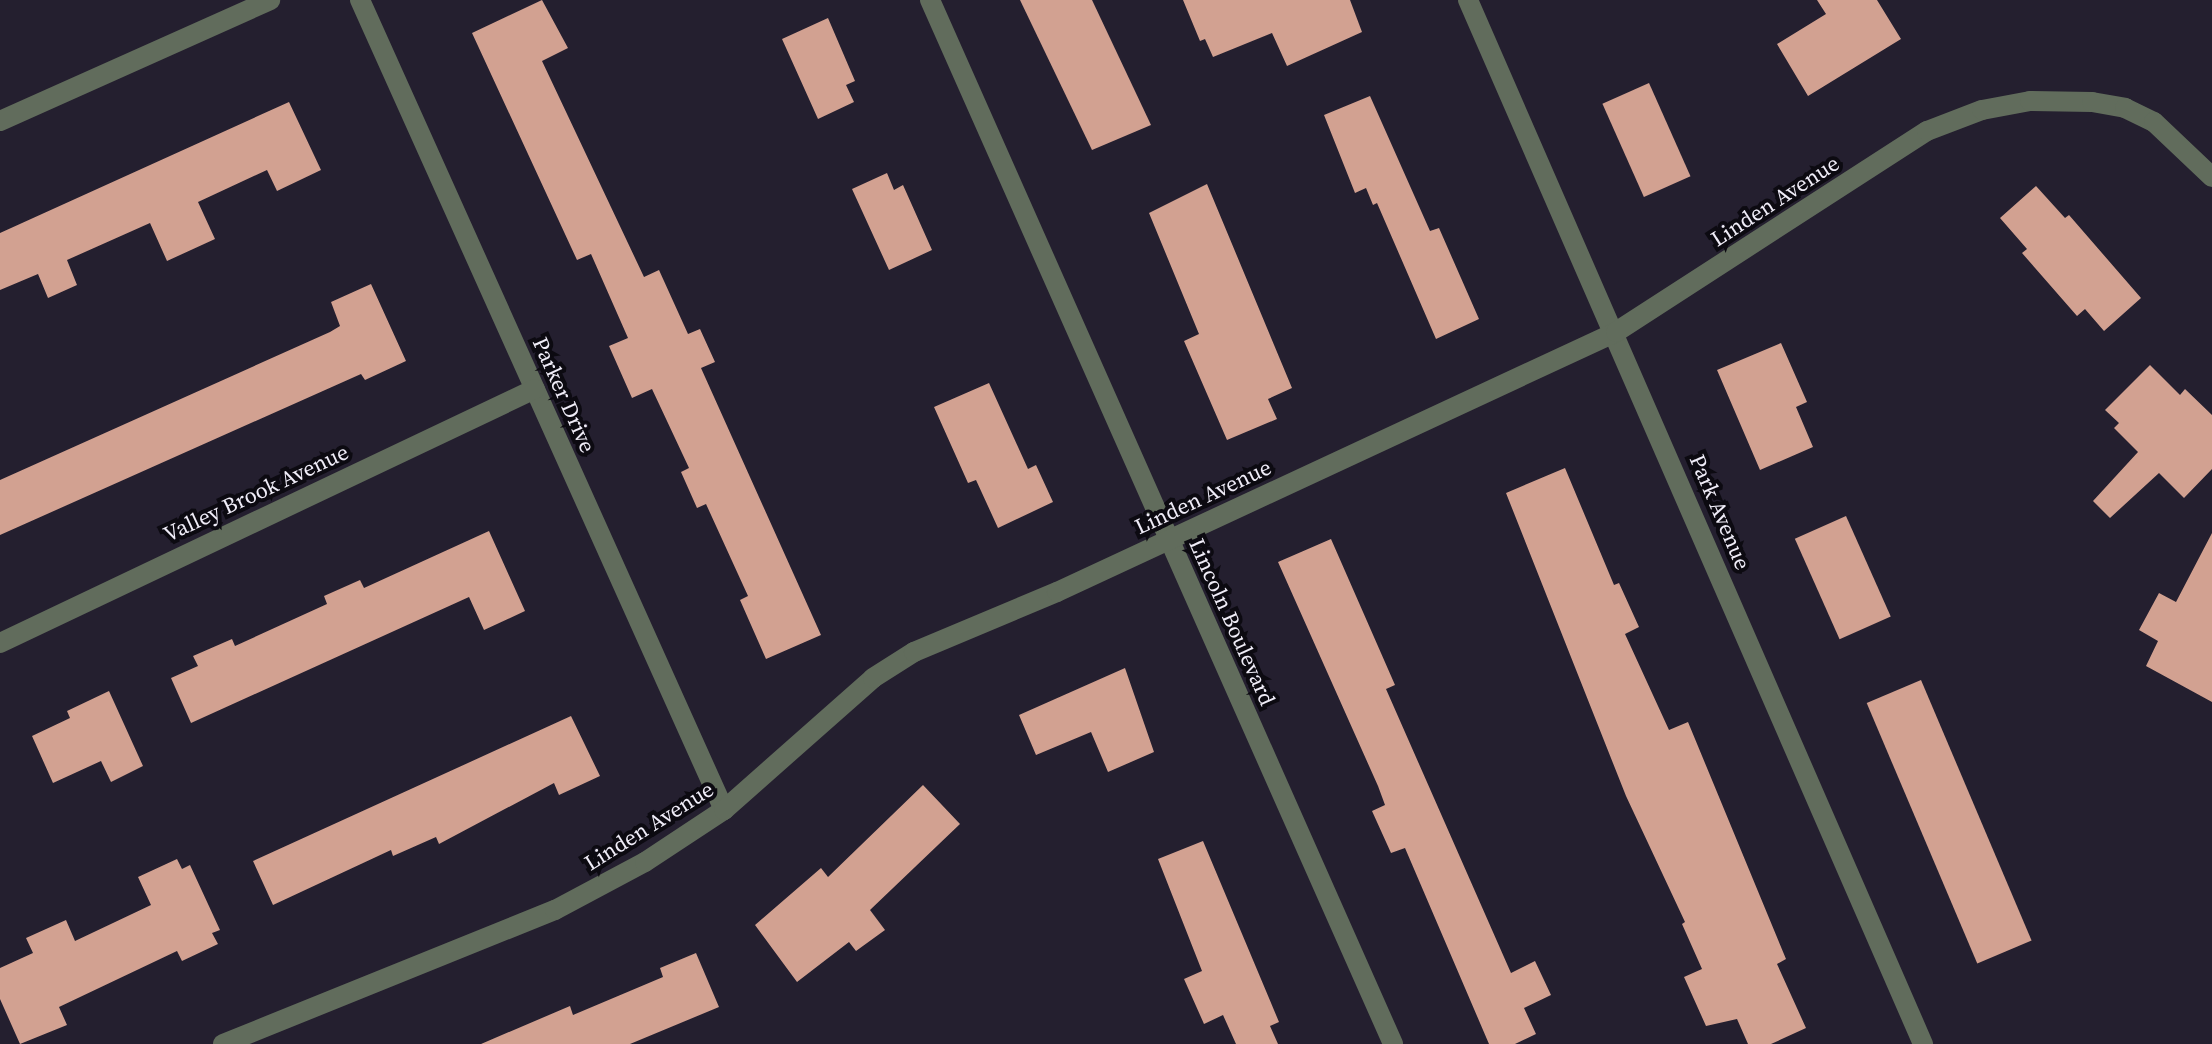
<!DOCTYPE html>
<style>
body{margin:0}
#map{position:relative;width:2212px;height:1044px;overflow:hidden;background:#241f2f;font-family:"Source Serif 4",serif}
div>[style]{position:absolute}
.building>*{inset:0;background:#d2a191;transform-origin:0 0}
.minor>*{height:20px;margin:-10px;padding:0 10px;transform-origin:10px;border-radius:10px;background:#616c5c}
span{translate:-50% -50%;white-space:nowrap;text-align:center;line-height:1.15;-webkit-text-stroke:8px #0c0a11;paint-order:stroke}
.street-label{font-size:22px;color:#f0edf8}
</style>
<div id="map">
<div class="building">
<div style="clip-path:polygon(542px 0,568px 48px,542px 61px,644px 277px,659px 270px,688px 334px,700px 329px,715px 362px,701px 368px,821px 635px,766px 659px,740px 600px,748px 596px,706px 504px,697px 508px,681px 472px,689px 468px,652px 389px,632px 398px,609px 346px,628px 338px,591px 254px,577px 260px,472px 33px)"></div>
<div style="clip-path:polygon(1020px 0,1092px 0,1151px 125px,1092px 150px)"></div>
<div style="clip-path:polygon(1183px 0,1350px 0,1362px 32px,1287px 66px,1272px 33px,1213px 57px,1205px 39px,1200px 41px)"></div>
<div style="clip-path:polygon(1817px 0,1877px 0,1901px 39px,1808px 96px,1777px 44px,1826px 14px)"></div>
<div style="clip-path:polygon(828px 18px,855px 81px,846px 85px,854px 102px,818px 119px,782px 39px)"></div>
<div style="left:1649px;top:83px;width:102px;height:51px;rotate:66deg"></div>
<div style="clip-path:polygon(1370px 96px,1430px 231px,1439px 228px,1479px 319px,1436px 339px,1377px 203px,1373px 205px,1366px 188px,1355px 193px,1324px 115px)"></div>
<div style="clip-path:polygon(289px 102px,321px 170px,277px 191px,267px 170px,198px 202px,215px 239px,167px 261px,150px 223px,67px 260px,77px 285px,48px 298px,38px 274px,0 290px,0 233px)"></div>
<div style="clip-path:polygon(887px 173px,894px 190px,903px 185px,932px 250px,889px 270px,852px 189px)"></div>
<div style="clip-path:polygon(1207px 184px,1292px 388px,1268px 399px,1277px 419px,1227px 440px,1184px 341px,1199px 334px,1149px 213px)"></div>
<div style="clip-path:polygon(2036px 186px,2065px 218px,2069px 215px,2141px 298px,2104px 331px,2085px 309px,2077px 316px,2022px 253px,2027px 249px,2000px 218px)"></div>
<div style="clip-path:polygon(371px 284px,406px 361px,365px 380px,361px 374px,0 535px,0 480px,330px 332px,340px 326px,331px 302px)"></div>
<div style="clip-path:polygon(1781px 343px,1807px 402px,1796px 407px,1813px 447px,1760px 470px,1717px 370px)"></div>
<div style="clip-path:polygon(2150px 365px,2180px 395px,2185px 389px,2212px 415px,2212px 469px,2184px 498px,2159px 473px,2110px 518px,2093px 501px,2138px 452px,2114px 428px,2119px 423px,2105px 410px)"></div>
<div style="clip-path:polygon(989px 383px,1028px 469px,1036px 465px,1053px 502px,998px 528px,976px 480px,968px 483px,934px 407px)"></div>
<div style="clip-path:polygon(1565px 468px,1614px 585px,1619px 583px,1639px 627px,1625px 634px,1669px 730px,1688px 722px,1786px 959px,1777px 964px,1806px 1028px,1771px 1044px,1748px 1044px,1737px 1019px,1706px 1026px,1684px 977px,1702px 969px,1682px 924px,1685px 922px,1626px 796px,1506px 493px)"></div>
<div style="left:1846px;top:516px;width:110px;height:56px;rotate:66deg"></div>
<div style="clip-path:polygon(489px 531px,525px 611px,484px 630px,469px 597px,191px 723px,171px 678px,198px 666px,193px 656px,232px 639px,235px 646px,327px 604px,324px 596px,360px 580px,364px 588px)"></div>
<div style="clip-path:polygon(2212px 533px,2212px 702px,2146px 666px,2158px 641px,2139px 630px,2159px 593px,2176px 602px)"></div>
<div style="clip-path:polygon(1331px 539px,1395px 685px,1386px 689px,1511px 973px,1535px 961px,1551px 995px,1524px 1008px,1536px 1034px,1515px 1044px,1489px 1044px,1405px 848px,1391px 853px,1372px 811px,1385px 805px,1378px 786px,1278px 562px)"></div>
<div style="clip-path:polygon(1125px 668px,1154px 752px,1108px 772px,1091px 732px,1036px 755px,1019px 715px)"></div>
<div style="left:1921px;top:680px;width:283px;height:59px;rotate:67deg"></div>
<div style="clip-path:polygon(109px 691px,143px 766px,111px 782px,101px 761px,53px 783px,32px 736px,70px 718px,67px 711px)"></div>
<div style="clip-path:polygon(571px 716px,600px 776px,559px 795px,554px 783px,439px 844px,436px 837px,393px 856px,391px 850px,273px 905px,253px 861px)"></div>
<div style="clip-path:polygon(923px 785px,960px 824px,870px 910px,885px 930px,856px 951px,849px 942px,797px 982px,755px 925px,821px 868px,828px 877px)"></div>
<div style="clip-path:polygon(1203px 841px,1279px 1022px,1270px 1026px,1278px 1044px,1236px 1044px,1223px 1015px,1204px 1024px,1184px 979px,1202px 971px,1158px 859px)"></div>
<div style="clip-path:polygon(177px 859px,182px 869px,190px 865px,220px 930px,212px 933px,218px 944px,182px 961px,177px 951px,59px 1007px,67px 1025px,20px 1044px,0 999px,0 968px,33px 953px,26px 938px,66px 920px,75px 941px,151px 905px,138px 877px)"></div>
<div style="clip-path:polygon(696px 953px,719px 1007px,630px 1044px,481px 1044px,570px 1006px,573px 1015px,663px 977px,660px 968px)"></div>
</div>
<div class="minor">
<div style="left:360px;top:0;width:888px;rotate:65.8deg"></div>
<div style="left:930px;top:0;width:1142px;rotate:66.08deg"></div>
<div style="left:1468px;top:0;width:1139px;rotate:66.45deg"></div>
<div style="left:0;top:121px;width:296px;rotate:-24.1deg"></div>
<div style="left:0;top:643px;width:592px;rotate:-25.4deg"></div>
<div style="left:223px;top:1044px;width:358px;rotate:-22deg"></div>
<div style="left:555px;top:910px;width:102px;rotate:-28.1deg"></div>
<div style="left:645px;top:862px;width:95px;rotate:-33.4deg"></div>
<div style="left:724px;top:810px;width:199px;rotate:-41.5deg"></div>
<div style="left:873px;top:678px;width:49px;rotate:-32.4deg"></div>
<div style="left:914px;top:652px;width:155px;rotate:-22.8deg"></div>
<div style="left:1057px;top:592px;width:617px;rotate:-24.94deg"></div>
<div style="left:1616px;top:332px;width:370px;rotate:-32.9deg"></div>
<div style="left:1927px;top:131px;width:59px;rotate:-20.9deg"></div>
<div style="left:1982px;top:110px;width:49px;rotate:-10.6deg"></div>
<div style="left:2030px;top:101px;width:62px;rotate:0.9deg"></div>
<div style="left:2092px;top:102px;width:34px;rotate:10deg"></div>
<div style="left:2125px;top:108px;width:32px;rotate:26deg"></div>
<div style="left:2154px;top:122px;width:80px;rotate:43.5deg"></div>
</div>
<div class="street-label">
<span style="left:1775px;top:201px;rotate:-33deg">Linden Avenue</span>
<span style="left:564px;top:395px;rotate:66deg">Parker Drive</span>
<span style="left:256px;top:493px;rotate:-25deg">Valley Brook Avenue</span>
<span style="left:1203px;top:497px;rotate:-25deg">Linden Avenue</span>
<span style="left:1720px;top:512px;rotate:67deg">Park Avenue</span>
<span style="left:1232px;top:622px;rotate:66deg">Lincoln Boulevard</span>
<span style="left:649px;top:826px;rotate:-32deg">Linden Avenue</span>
</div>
</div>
